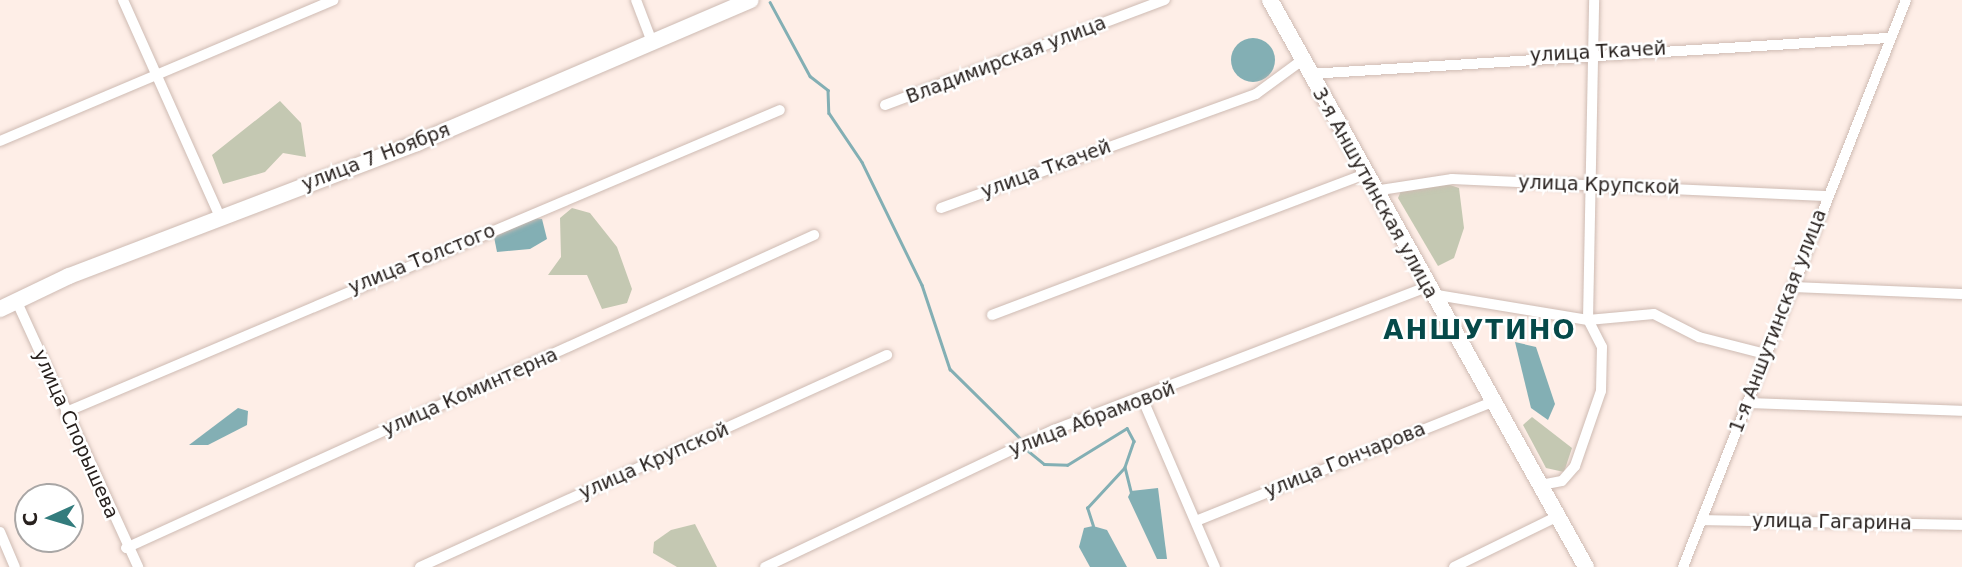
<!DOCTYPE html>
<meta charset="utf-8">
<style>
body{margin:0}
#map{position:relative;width:1962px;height:567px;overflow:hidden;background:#feeee7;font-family:"DejaVu Sans",sans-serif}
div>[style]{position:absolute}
.green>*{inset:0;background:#c4c8b2}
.water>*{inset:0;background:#83afb4}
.round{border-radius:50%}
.stream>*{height:2.5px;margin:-1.25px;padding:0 1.25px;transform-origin:1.25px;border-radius:1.25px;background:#83afb4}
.roads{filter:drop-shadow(0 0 2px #cebbb3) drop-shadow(0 0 2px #cebbb3)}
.street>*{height:10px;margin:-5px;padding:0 5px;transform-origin:5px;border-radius:5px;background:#fff}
.secondary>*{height:16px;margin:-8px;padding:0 8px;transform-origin:8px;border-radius:8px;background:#fff}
span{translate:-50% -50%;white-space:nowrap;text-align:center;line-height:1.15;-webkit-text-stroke:5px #fff;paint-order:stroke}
.street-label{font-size:19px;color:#28211e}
.district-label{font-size:26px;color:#064949;font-weight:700;letter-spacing:2px}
.north{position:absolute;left:14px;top:483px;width:70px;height:70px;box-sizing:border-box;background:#fff;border:2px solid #a9a6a5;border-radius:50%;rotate:266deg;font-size:19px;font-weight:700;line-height:28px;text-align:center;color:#28211e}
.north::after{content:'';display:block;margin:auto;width:24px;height:32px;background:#337c7d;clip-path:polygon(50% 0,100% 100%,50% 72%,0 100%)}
</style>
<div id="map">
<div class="green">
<div style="clip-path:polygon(280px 101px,301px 123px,306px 157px,283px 153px,265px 172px,223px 184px,212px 155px)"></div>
<div style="clip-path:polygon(1447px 184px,1459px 188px,1464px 228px,1454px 258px,1438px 266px,1398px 198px,1401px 191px)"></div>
<div style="clip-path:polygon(572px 208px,590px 213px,617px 247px,632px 289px,627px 303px,602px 309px,587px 275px,548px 275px,561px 257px,560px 218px)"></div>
<div style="clip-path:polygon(1532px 417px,1572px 448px,1564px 472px,1546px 468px,1523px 425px)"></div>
<div style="clip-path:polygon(695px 524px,717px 567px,677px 567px,653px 553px,654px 542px,671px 530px)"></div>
</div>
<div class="water">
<div class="round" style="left:1231px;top:38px;width:44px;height:44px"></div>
<div style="clip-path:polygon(534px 218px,542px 219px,547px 239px,530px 249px,497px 252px,494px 237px)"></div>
<div style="clip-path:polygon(1515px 342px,1536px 347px,1555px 404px,1548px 420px,1531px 408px)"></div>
<div style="clip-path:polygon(238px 408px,248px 411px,247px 425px,208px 445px,189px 445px)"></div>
<div style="clip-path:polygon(1158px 488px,1167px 559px,1157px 559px,1128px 497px,1131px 491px)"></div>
<div style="clip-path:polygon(1093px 526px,1107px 530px,1127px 567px,1090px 567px,1079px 547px,1084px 528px)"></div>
</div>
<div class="stream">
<div style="left:770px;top:2px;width:84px;rotate:61.6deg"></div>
<div style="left:810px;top:76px;width:23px;rotate:38deg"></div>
<div style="left:828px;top:90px;width:23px;rotate:88deg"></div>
<div style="left:829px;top:113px;width:59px;rotate:56deg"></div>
<div style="left:862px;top:162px;width:137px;rotate:64deg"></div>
<div style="left:922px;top:285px;width:89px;rotate:71.6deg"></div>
<div style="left:950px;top:369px;width:101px;rotate:44.6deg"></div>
<div style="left:1027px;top:450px;width:22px;rotate:39deg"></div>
<div style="left:1044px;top:464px;width:23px;rotate:2deg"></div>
<div style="left:1067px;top:465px;width:70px;rotate:-31.7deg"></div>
<div style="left:1127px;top:428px;width:15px;rotate:62deg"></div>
<div style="left:1134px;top:441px;width:28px;rotate:109deg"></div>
<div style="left:1125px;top:467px;width:25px;rotate:76deg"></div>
<div style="left:1093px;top:526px;width:19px;rotate:-108deg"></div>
<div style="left:1087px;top:508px;width:54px;rotate:-47.2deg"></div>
</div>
<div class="roads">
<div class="street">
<div style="left:123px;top:0;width:238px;rotate:65.9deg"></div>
<div style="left:636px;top:0;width:45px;rotate:69.1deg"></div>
<div style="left:1309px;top:74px;width:580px;rotate:-3.56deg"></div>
<div style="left:885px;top:105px;width:299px;rotate:-20.6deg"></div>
<div style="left:0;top:141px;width:362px;rotate:-22.9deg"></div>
<div style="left:1374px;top:191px;width:79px;rotate:-8.7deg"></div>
<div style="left:1452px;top:179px;width:373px;rotate:2.6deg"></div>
<div style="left:941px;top:208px;width:335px;rotate:-19.9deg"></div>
<div style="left:1256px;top:94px;width:56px;rotate:-36.3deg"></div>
<div style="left:1792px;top:287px;width:170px;rotate:2.4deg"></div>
<div style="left:1431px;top:294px;width:159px;rotate:9.4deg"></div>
<div style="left:1588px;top:320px;width:66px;rotate:-5.2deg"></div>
<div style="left:1654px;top:314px;width:51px;rotate:27.1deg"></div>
<div style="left:1699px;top:337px;width:68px;rotate:14.4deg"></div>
<div style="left:16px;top:300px;width:294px;rotate:65.4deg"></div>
<div style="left:992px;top:315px;width:400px;rotate:-20.7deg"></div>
<div style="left:1143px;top:400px;width:182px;rotate:66.7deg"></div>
<div style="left:1747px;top:403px;width:215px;rotate:2.1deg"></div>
<div style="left:66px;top:412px;width:775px;rotate:-22.93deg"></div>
<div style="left:1541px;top:485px;width:21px;rotate:-11deg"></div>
<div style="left:1562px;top:481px;width:20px;rotate:-49deg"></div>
<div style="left:1575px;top:466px;width:79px;rotate:-70.9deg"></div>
<div style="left:1601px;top:391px;width:44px;rotate:-88.7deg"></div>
<div style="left:1602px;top:347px;width:30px;rotate:-117deg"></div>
<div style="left:1588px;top:320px;width:320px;rotate:-88.9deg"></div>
<div style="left:1702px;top:520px;width:260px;rotate:1.1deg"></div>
<div style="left:1196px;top:521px;width:321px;rotate:-21.9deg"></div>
<div style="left:0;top:532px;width:38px;rotate:67deg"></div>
<div style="left:126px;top:548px;width:756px;rotate:-24.46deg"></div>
<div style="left:420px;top:567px;width:513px;rotate:-24.42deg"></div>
<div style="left:765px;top:567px;width:320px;rotate:-25.4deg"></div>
<div style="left:1054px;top:430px;width:399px;rotate:-21deg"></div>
<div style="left:1454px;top:567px;width:116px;rotate:-26.1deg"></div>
<div style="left:1683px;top:567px;width:609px;rotate:-68.53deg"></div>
</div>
<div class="secondary">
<div style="left:1270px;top:0;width:649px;rotate:60.87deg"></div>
<div style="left:0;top:309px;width:76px;rotate:-25.6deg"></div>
<div style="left:69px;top:276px;width:373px;rotate:-20.9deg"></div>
<div style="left:417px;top:143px;width:363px;rotate:-23.2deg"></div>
</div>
</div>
<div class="street-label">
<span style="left:1598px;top:52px;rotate:-3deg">улица Ткачей</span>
<span style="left:1006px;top:60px;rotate:-21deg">Владимирская улица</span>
<span style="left:376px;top:157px;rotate:-21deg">улица 7 Ноября</span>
<span style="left:1046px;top:169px;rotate:-20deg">улица Ткачей</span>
<span style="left:1599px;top:185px;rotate:2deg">улица Крупской</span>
<span style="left:1375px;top:193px;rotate:61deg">3-я Аншутинская улица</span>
<span style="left:422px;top:259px;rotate:-22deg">улица Толстого</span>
<span style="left:1778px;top:321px;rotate:-69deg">1-я Аншутинская улица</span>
<span style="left:470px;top:392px;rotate:-24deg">улица Коминтерна</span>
<span style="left:1092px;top:419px;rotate:-21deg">улица Абрамовой</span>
<span style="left:76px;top:434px;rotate:66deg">улица Спорышева</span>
<span style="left:1345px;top:460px;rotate:-22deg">улица Гончарова</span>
<span style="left:654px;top:461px;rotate:-24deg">улица Крупской</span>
<span style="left:1832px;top:522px;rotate:1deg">улица Гагарина</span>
</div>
<div class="district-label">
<span style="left:1480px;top:331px">АНШУТИНО</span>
</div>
<div class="north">С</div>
</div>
